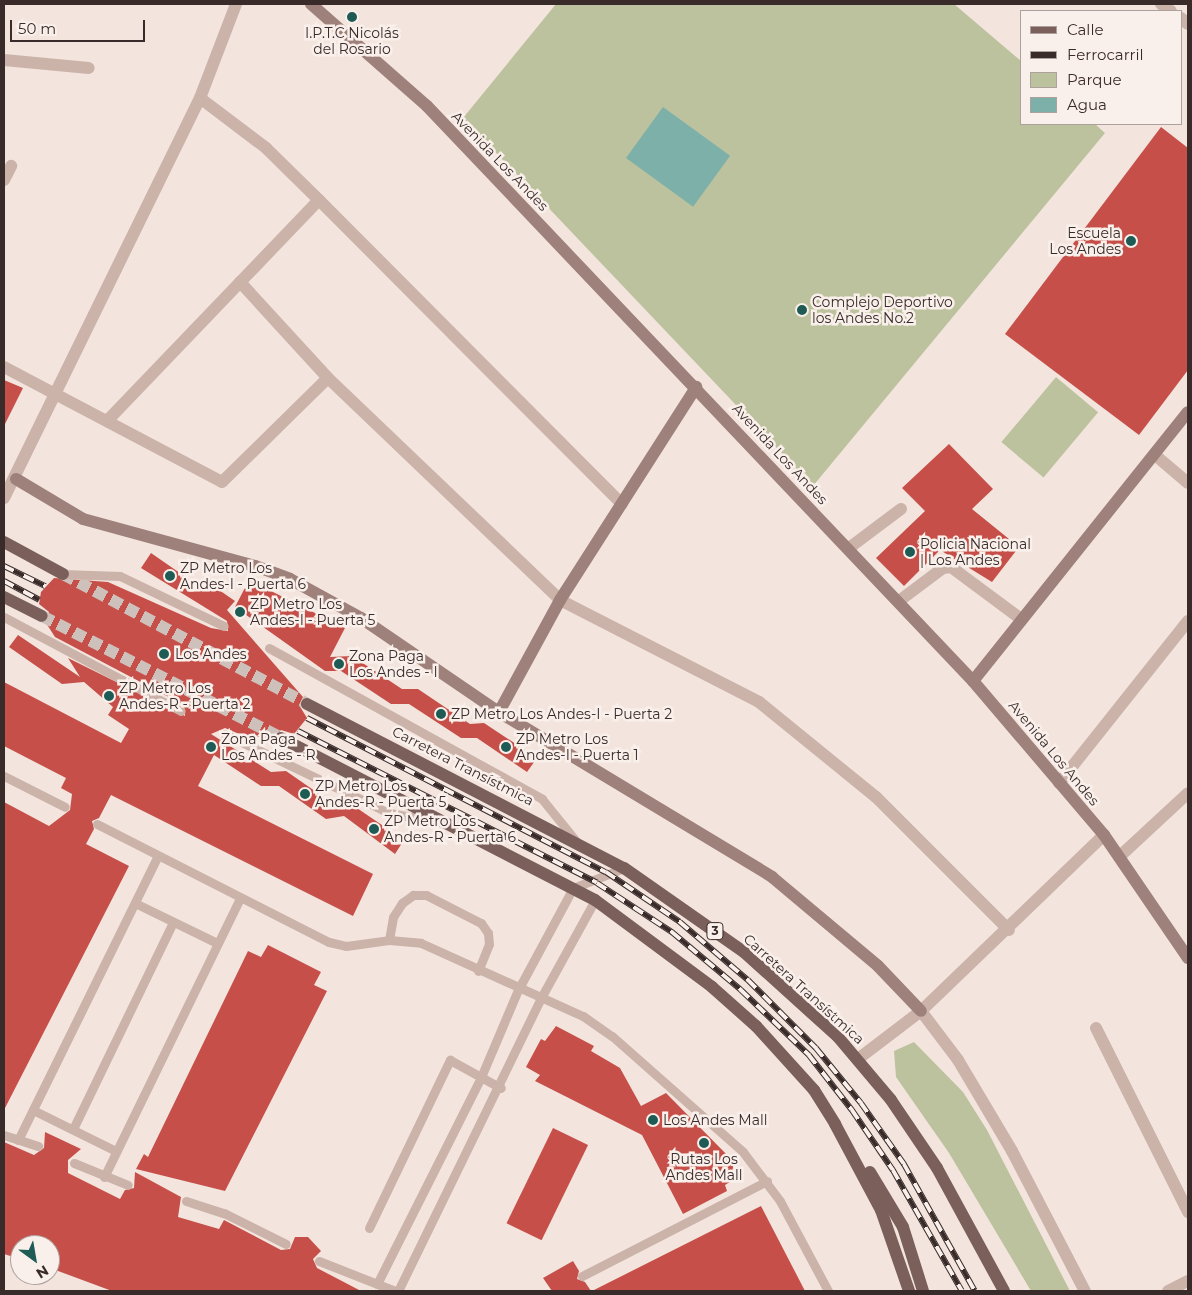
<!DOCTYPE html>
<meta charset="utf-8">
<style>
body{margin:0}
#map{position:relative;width:1192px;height:1295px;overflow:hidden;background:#f3e5de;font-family:Montserrat,sans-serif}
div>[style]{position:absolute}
.green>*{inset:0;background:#bdc29e;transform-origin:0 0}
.water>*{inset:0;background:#7db0a9;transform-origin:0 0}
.building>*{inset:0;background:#c65049;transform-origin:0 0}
.primary-tunnel>*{height:12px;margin-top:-6px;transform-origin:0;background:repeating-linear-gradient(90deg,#cec0ba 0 12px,transparent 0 18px)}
.lane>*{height:9px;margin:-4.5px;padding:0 4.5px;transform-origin:4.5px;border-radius:4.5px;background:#cbb3aa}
.street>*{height:12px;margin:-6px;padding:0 6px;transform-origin:6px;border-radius:6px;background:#cbb3aa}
.secondary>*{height:12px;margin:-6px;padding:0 6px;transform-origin:6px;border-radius:6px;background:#9f817b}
.primary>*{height:12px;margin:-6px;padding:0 6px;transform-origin:6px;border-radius:6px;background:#7a5f5b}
.rail>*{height:5.5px;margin-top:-2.75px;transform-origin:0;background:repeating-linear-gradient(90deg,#faf0eb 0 11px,#392b29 0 22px);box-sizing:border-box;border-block:1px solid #392b29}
.dots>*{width:14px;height:14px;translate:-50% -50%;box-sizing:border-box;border:2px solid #faf0eb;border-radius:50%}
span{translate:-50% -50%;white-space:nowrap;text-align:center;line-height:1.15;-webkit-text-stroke:5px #faf0eb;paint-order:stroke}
.shield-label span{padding:1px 4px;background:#faf0eb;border:1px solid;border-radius:4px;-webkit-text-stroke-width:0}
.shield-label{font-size:12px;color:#392b29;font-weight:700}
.poi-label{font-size:14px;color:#392b29}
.right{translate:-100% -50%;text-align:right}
.left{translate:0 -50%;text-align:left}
.street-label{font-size:14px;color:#392b29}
.frame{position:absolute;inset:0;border:5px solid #392b29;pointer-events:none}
.legend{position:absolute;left:1020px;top:10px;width:162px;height:115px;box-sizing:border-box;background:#faf0eb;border:1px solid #ada19d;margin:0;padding:6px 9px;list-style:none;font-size:15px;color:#392b29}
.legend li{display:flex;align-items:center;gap:10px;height:25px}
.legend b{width:25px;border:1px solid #ada19d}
.north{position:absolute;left:10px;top:1235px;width:50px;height:50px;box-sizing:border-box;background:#faf0eb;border:1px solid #ada19d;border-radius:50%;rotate:148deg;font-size:14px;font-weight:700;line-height:20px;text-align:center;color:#392b29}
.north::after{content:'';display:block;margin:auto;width:18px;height:22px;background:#1e5b54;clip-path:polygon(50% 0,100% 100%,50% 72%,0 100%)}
.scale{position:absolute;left:10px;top:20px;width:135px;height:22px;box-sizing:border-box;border:2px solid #392b29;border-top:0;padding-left:6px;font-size:15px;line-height:18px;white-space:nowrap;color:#392b29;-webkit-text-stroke:4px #faf0eb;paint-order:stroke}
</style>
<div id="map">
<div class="green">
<div style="clip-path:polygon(556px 4px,954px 4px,1021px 61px,1021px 124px,1095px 124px,1105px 133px,813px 486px,463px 118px)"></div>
<div style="left:1056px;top:377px;width:55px;height:85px;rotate:40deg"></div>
<div style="clip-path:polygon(914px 1042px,963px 1092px,987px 1130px,1070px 1291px,1031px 1291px,949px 1153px,896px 1077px,894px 1051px)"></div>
</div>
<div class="water">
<div style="left:663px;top:107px;width:83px;height:63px;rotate:36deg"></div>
</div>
<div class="building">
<div style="clip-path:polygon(1161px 127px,1188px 148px,1188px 370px,1139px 435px,1005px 334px)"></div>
<div style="clip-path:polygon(4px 380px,23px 388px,4px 426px)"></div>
<div style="clip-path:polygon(949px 444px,993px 489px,972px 509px,1019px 547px,992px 582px,940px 550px,904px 586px,876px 558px,925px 511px,902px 488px)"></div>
<div style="clip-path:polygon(151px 553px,203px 589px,219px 590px,235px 601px,227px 610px,303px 697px,299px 705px,307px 718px,294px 734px,281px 730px,273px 738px,244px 736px,225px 728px,211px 734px,271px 772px,286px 771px,338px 807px,351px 804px,404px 840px,395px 854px,344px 816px,326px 819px,279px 786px,261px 786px,214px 755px,198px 786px,373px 874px,353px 916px,111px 795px,99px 818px,92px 821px,94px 829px,86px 844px,129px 866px,4px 1110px,4px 802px,49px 826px,70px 810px,72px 794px,61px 788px,66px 778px,4px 746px,4px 682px,121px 743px,129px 729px,108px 715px,113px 707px,84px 682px,62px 684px,9px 647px,18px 635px,80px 677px,68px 658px,185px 716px,184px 705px,55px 637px,46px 623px,49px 612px,39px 604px,41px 592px,54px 578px,108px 582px,211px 628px,228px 631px,227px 621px,141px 568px)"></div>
<div style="clip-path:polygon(249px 580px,345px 628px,330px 657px,352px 656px,402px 689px,418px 689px,470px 724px,484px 723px,537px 758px,527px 772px,477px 738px,461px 738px,409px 704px,391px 704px,341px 671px,325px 671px,235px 607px)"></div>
<div style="clip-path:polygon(268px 945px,321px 972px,314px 985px,327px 991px,225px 1191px,136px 1169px,144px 1154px,148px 1157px,248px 951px,261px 957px)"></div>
<div style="clip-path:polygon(556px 1026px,594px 1046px,591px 1051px,620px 1068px,641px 1106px,666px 1093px,733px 1161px,733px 1180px,725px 1185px,727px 1191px,683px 1214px,642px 1135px,535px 1081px,540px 1075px,526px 1067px,541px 1039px,545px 1041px)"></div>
<div style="left:553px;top:1128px;width:39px;height:106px;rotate:26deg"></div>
<div style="clip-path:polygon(45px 1132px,81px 1149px,68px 1160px,68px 1173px,120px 1199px,125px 1190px,134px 1188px,135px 1172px,181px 1197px,178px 1217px,219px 1229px,224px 1220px,281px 1250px,290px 1249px,295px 1237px,308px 1237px,321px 1251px,313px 1259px,317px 1268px,361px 1291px,112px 1291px,50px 1268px,50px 1245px,20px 1245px,20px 1259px,4px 1254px,4px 1142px,34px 1155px,44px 1148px)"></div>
<div style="clip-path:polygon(761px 1206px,805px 1291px,592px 1291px)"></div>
<div style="clip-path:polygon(573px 1261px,579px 1271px,577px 1279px,585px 1282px,591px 1291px,552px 1291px,543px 1278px)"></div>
</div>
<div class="primary-tunnel">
<div style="left:63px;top:574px;width:276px;rotate:28deg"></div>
<div style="left:42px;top:616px;width:268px;rotate:27deg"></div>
</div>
<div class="lane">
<div style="left:63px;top:574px;width:57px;rotate:2deg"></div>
<div style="left:120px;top:576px;width:115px;rotate:25.7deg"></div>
<div style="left:4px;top:617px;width:200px;rotate:28deg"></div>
<div style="left:269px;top:648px;width:312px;rotate:28.9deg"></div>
<div style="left:542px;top:799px;width:54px;rotate:51deg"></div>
<div style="left:225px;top:734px;width:182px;rotate:25.7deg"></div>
<div style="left:389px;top:813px;width:52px;rotate:10deg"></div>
<div style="left:4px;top:776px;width:68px;rotate:26.9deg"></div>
<div style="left:97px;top:824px;width:260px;rotate:27deg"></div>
<div style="left:329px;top:942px;width:17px;rotate:13deg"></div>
<div style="left:346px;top:946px;width:43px;rotate:-7.9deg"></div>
<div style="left:389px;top:940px;width:32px;rotate:5deg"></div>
<div style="left:421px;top:943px;width:178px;rotate:24.3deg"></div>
<div style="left:583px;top:1016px;width:35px;rotate:35deg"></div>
<div style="left:612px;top:1036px;width:175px;rotate:41.5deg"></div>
<div style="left:743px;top:1152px;width:61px;rotate:52.9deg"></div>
<div style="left:780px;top:1201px;width:102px;rotate:61.9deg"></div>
<div style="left:135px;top:903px;width:91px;rotate:26deg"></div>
<div style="left:389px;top:940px;width:23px;rotate:-80deg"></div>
<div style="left:393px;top:917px;width:17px;rotate:-57deg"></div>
<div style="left:402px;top:903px;width:14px;rotate:-36deg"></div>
<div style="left:413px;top:895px;width:13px"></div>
<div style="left:426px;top:895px;width:62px;rotate:27deg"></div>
<div style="left:481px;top:923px;width:12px;rotate:55deg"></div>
<div style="left:488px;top:933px;width:11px;rotate:85deg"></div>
<div style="left:489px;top:944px;width:29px;rotate:112deg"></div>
<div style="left:33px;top:1110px;width:93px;rotate:26.3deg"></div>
<div style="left:73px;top:1129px;width:230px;rotate:-64.2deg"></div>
<div style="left:4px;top:1135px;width:36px;rotate:18deg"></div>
<div style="left:18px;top:1140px;width:317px;rotate:-63.8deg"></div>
<div style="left:74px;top:1163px;width:58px;rotate:22.2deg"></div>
<div style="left:104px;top:1177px;width:310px;rotate:-64deg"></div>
<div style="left:186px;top:1201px;width:40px;rotate:18deg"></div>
<div style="left:224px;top:1213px;width:69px;rotate:26.6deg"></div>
<div style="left:369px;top:1228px;width:187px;rotate:-64.3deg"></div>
<div style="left:450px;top:1060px;width:58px;rotate:28.8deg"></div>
<div style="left:319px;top:1261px;width:82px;rotate:21.5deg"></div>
<div style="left:582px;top:1276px;width:208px;rotate:-27.2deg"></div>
<div style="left:377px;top:1284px;width:232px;rotate:-63.3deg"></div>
<div style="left:481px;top:1077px;width:95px;rotate:-67deg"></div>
<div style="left:518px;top:990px;width:116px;rotate:-61.7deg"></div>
<div style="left:573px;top:888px;width:55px;rotate:-21.4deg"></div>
<div style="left:398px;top:1291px;width:328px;rotate:-64deg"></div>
<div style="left:542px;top:996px;width:110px;rotate:-61.1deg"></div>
</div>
<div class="street">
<div style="left:1161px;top:4px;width:12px;rotate:35deg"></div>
<div style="left:1181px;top:18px;width:9px;rotate:41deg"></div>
<div style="left:4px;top:60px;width:85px;rotate:5.4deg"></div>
<div style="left:200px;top:98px;width:83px;rotate:37.1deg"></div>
<div style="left:266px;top:148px;width:74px;rotate:44.5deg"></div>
<div style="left:319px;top:200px;width:429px;rotate:45.1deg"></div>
<div style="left:4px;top:180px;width:16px;rotate:-63deg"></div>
<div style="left:240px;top:282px;width:130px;rotate:47.5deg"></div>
<div style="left:328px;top:378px;width:321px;rotate:43.7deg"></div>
<div style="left:560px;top:600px;width:224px;rotate:27.1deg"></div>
<div style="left:759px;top:702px;width:151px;rotate:39.1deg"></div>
<div style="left:876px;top:797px;width:188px;rotate:45deg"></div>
<div style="left:4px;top:367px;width:246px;rotate:27.8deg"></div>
<div style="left:222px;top:482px;width:148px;rotate:-44.5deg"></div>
<div style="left:107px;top:421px;width:306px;rotate:-46.2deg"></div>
<div style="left:1155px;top:455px;width:43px;rotate:40.3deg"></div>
<div style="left:4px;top:498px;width:445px;rotate:-63.9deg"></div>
<div style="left:200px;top:98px;width:101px;rotate:-69deg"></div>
<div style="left:849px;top:548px;width:65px;rotate:-36.9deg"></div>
<div style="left:899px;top:601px;width:55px;rotate:-36.9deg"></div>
<div style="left:943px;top:568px;width:8px;rotate:-7deg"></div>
<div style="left:951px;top:567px;width:87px;rotate:36.6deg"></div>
<div style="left:1059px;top:783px;width:207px;rotate:-51.5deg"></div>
<div style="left:1119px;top:857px;width:94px;rotate:-42.8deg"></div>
<div style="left:921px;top:1011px;width:61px;rotate:52.9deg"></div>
<div style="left:958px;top:1060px;width:106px;rotate:59.3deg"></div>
<div style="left:1012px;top:1151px;width:158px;rotate:62.5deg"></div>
<div style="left:1096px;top:1028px;width:206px;rotate:63.4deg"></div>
<div style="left:858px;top:1059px;width:79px;rotate:-37.3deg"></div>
<div style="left:921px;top:1011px;width:254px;rotate:-43.9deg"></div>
<div style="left:1168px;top:1291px;width:22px;rotate:-27deg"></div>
</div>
<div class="secondary">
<div style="left:311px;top:4px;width:154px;rotate:41.3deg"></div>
<div style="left:427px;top:106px;width:793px;rotate:46.48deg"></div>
<div style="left:973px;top:681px;width:202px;rotate:49.6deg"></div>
<div style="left:1104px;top:835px;width:149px;rotate:55.7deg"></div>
<div style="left:16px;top:479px;width:78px;rotate:30.8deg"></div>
<div style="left:83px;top:519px;width:178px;rotate:15.3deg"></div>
<div style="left:255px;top:566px;width:37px;rotate:20deg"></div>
<div style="left:290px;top:579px;width:81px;rotate:28.8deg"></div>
<div style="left:361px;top:618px;width:167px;rotate:34.3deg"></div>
<div style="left:499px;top:712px;width:319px;rotate:31.1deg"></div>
<div style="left:772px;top:877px;width:138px;rotate:40deg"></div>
<div style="left:878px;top:966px;width:62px;rotate:46.3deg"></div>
<div style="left:973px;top:681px;width:344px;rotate:-51.4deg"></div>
<div style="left:499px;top:712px;width:128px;rotate:-61.4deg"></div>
<div style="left:560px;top:600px;width:253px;rotate:-57.4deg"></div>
</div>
<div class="primary">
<div style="left:4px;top:542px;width:67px;rotate:28.5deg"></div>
<div style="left:4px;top:597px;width:42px;rotate:26.6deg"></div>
<div style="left:307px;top:704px;width:357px;rotate:27.4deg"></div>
<div style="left:624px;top:868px;width:146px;rotate:35deg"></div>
<div style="left:744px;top:952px;width:127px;rotate:42.1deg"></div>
<div style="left:838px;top:1037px;width:82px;rotate:49.9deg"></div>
<div style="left:891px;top:1100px;width:82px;rotate:55.9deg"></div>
<div style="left:937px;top:1168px;width:140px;rotate:61.4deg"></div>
<div style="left:281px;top:738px;width:353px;rotate:27.3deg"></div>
<div style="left:595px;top:900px;width:146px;rotate:36.6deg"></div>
<div style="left:712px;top:987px;width:59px;rotate:41.6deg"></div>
<div style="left:756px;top:1026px;width:86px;rotate:47.8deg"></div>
<div style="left:814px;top:1090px;width:40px;rotate:58deg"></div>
<div style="left:835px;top:1124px;width:98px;rotate:61.9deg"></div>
<div style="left:881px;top:1210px;width:86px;rotate:70.9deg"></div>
<div style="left:870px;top:1172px;width:64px;rotate:59deg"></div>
<div style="left:903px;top:1227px;width:67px;rotate:72.6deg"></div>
</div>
<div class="rail">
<div style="left:4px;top:566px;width:46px;rotate:26deg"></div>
<div style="left:4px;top:581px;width:40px;rotate:28deg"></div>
<div style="left:307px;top:718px;width:336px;rotate:27.3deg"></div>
<div style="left:606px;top:872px;width:89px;rotate:34deg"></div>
<div style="left:680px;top:922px;width:89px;rotate:40.5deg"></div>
<div style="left:748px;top:980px;width:96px;rotate:45deg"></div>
<div style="left:816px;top:1048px;width:71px;rotate:50.7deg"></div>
<div style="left:861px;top:1103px;width:75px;rotate:54.8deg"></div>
<div style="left:904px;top:1164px;width:145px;rotate:60.8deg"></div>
<div style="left:298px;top:731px;width:335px;rotate:26.9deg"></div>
<div style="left:597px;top:883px;width:90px;rotate:33.2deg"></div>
<div style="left:672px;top:932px;width:90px;rotate:40deg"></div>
<div style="left:741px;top:990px;width:94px;rotate:43.7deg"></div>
<div style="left:809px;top:1055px;width:70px;rotate:52deg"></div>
<div style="left:852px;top:1110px;width:73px;rotate:55.7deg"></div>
<div style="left:893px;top:1170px;width:139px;rotate:60.3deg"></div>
</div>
<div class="dots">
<div style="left:352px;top:17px;background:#1e5b54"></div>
<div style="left:1131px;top:241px;background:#1e5b54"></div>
<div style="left:802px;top:310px;background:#1e5b54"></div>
<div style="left:910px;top:552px;background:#1e5b54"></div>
<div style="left:170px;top:576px;background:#1e5b54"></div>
<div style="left:240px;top:612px;background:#1e5b54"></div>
<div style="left:164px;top:654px;background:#1e5b54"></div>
<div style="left:339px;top:664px;background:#1e5b54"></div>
<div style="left:109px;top:696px;background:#1e5b54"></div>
<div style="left:441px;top:714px;background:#1e5b54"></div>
<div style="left:211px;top:747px;background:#1e5b54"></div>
<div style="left:506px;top:747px;background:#1e5b54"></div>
<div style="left:305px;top:794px;background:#1e5b54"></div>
<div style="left:374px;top:829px;background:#1e5b54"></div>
<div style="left:653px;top:1120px;background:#1e5b54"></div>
<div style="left:704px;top:1143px;background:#1e5b54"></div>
</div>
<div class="shield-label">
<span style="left:715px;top:931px">3</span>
</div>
<div class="poi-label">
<span style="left:352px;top:41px">I.P.T.C Nicolás<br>del Rosario</span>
<span class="right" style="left:1121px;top:241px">Escuela<br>Los Andes</span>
<span class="left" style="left:812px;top:310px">Complejo Deportivo<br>los Andes No.2</span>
<span class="left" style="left:920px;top:552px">Policia Nacional<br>| Los Andes</span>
<span class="left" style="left:180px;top:576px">ZP Metro Los<br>Andes-I - Puerta 6</span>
<span class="left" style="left:250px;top:612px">ZP Metro Los<br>Andes-I - Puerta 5</span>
<span class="left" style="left:175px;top:654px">Los Andes</span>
<span class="left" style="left:349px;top:664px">Zona Paga<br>Los Andes - I</span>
<span class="left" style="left:119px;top:696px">ZP Metro Los<br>Andes-R - Puerta 2</span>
<span class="left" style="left:451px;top:714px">ZP Metro Los Andes-I - Puerta 2</span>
<span class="left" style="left:221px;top:747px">Zona Paga<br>Los Andes - R</span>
<span class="left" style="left:516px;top:747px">ZP Metro Los<br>Andes-I - Puerta 1</span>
<span class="left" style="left:315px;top:794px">ZP Metro Los<br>Andes-R - Puerta 5</span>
<span class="left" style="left:384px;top:829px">ZP Metro Los<br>Andes-R - Puerta 6</span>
<span class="left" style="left:663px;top:1120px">Los Andes Mall</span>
<span style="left:704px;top:1167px">Rutas Los<br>Andes Mall</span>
</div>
<div class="street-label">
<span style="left:500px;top:161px;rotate:46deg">Avenida Los Andes</span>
<span style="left:780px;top:454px;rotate:47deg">Avenida Los Andes</span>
<span style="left:1054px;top:753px;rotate:50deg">Avenida Los Andes</span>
<span style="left:463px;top:766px;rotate:27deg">Carretera Transístmica</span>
<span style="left:804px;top:989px;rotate:42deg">Carretera Transístmica</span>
</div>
<div class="frame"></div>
<ul class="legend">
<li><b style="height:6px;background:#7a5f5b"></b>Calle</li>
<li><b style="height:6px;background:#392b29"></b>Ferrocarril</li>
<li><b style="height:14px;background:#bdc29e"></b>Parque</li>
<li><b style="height:14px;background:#7db0a9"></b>Agua</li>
</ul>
<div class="north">N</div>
<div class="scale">50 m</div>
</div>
